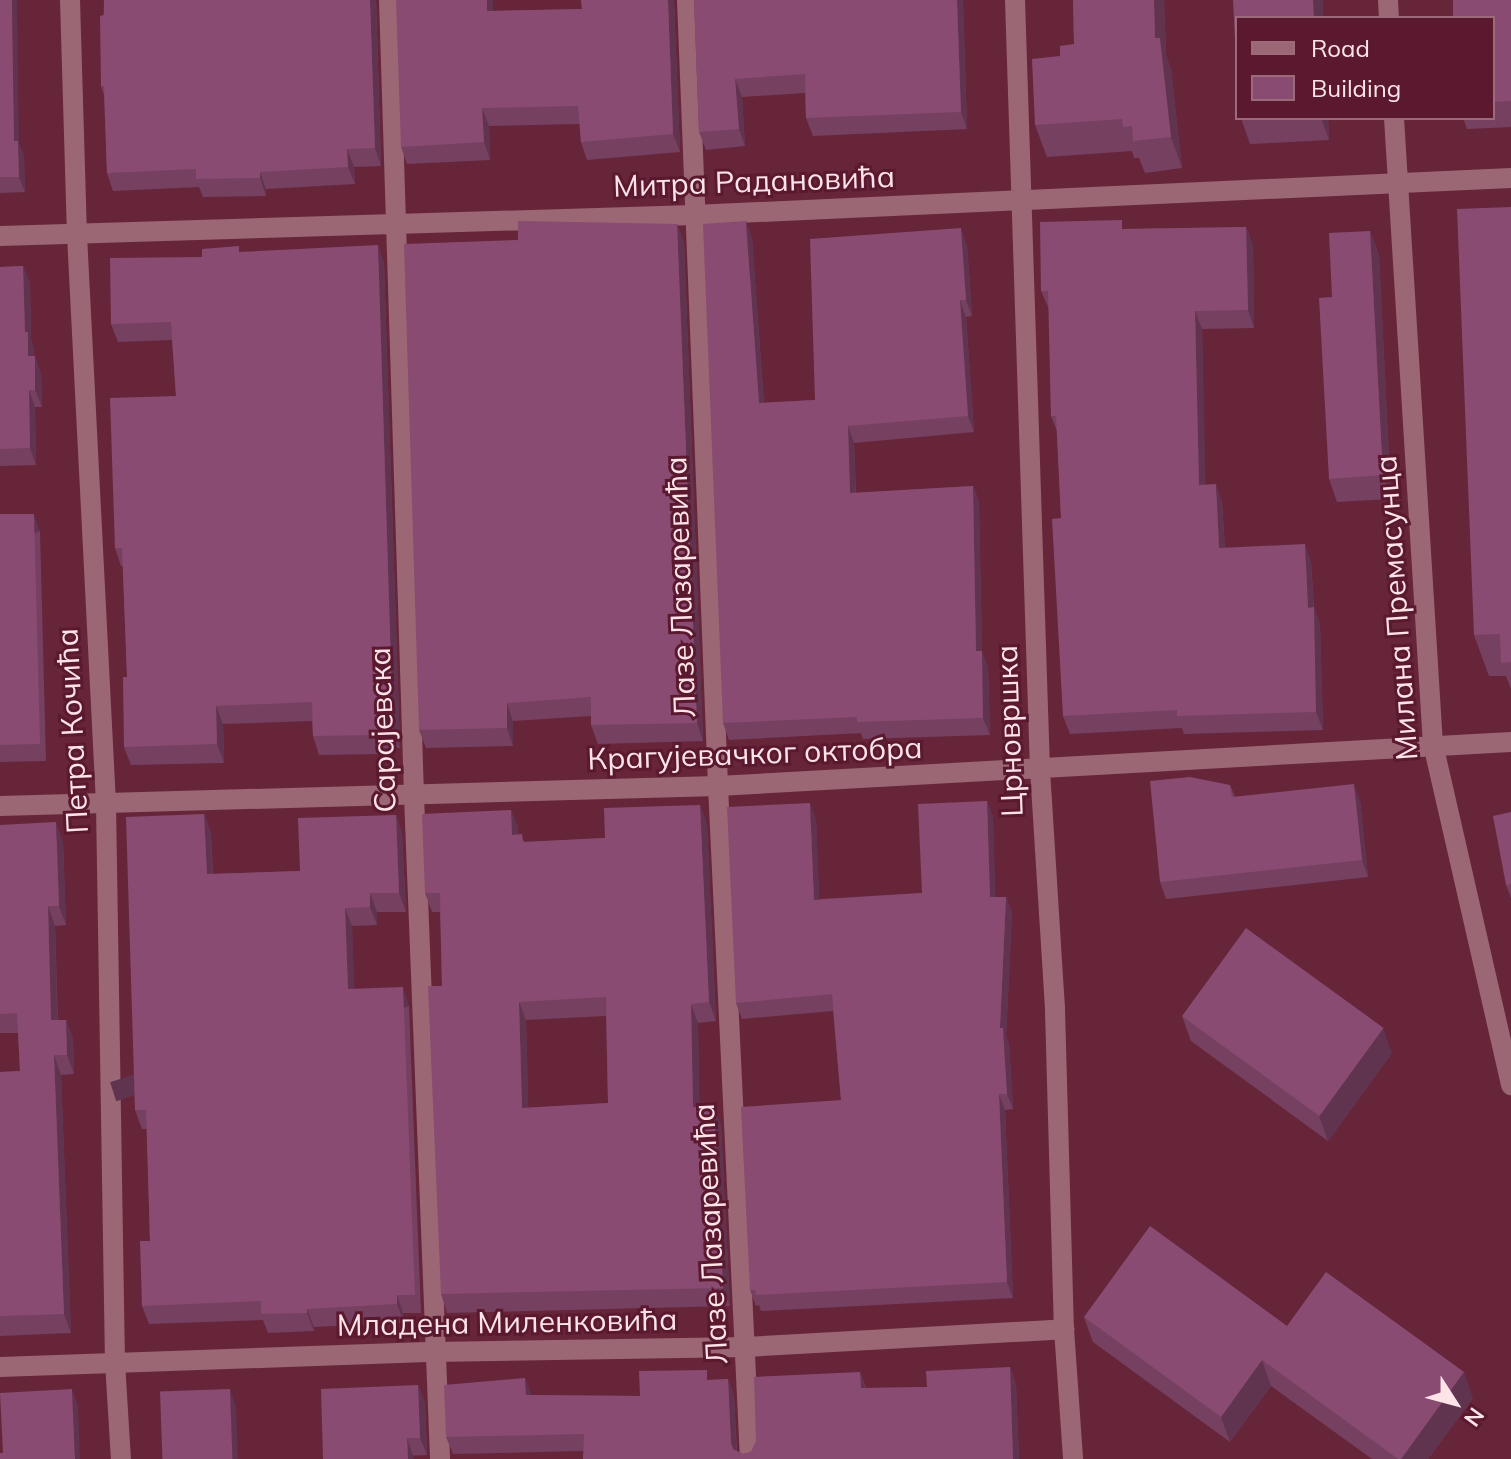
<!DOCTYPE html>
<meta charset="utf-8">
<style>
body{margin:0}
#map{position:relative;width:1511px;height:1459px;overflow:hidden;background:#67253a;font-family:Mulish,sans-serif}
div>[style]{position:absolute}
.minor>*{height:20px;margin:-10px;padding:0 10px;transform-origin:10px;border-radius:10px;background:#9b6774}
.wall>*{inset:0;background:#764061}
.shaded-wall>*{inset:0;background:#60344f;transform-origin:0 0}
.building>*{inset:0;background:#894b71;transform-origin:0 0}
span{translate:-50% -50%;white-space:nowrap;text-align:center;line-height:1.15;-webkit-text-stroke:6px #5a192f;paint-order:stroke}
.street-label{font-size:30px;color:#fee4e9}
.legend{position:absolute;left:1235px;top:16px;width:260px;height:104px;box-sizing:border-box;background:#5a192f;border:2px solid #9c6a79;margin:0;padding:10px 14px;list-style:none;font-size:24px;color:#fee4e9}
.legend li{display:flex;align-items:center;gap:16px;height:40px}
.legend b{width:40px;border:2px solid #9c6a79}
.north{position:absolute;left:1415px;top:1363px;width:80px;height:80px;-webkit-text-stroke:6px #5a192f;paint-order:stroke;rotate:126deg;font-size:22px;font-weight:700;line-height:32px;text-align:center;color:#fee4e9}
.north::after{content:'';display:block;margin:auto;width:28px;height:36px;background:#fee4e9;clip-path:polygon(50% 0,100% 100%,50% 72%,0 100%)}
</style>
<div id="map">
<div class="minor">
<div style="left:70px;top:0;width:235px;rotate:88.3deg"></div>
<div style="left:77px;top:235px;width:570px;rotate:87.08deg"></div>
<div style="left:106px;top:804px;width:558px;rotate:89.08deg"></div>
<div style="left:115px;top:1362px;width:97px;rotate:86.5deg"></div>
<div style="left:389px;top:0;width:796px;rotate:88.2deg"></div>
<div style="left:414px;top:796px;width:664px;rotate:87.75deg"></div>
<div style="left:687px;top:0;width:787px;rotate:87.74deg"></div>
<div style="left:718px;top:786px;width:674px;rotate:87.28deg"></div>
<div style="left:1015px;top:0;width:770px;rotate:88.14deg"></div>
<div style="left:1040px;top:770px;width:240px;rotate:86.4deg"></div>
<div style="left:1055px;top:1010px;width:319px;rotate:88.4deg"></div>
<div style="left:1064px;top:1329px;width:130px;rotate:86deg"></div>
<div style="left:1388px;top:0;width:18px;rotate:87deg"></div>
<div style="left:1394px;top:118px;width:627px;rotate:86.44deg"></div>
<div style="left:1433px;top:744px;width:350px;rotate:77.1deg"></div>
<div style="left:0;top:236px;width:694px;rotate:-1.73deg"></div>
<div style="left:694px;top:215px;width:818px;rotate:-2.59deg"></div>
<div style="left:0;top:806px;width:718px;rotate:-1.6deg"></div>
<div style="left:718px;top:786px;width:794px;rotate:-3.18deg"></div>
<div style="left:0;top:1367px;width:434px;rotate:-2deg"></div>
<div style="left:434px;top:1352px;width:312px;rotate:-0.9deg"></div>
<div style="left:746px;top:1347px;width:319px;rotate:-3.2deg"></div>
</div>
<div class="wall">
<div style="clip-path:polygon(0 0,19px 144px,24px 156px,25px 192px,0 193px)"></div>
<div style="clip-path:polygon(104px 0,376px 0,381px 166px,354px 167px,355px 184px,266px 189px,266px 196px,203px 197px,199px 187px,113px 191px,107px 173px,104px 95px,101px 86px)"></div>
<div style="clip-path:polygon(581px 0,674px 0,680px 152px,587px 160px,581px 142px,580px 124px,489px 126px,490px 160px,407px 164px,401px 147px,493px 11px,582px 9px)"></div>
<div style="clip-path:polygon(694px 0,963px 0,967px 129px,813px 136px,806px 118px,805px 93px,742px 97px,745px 146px,706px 150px,699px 132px)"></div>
<div style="clip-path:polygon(1073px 0,1164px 0,1166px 56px,1171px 69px,1182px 168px,1145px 173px,1139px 158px,1134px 158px,1132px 151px,1047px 157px,1035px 125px,1060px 56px,1074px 44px)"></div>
<div style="clip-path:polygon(1511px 0,1511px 127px,1467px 129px,1463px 118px,1493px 118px,1493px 18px)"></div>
<div style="clip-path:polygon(1241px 118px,1328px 118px,1329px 140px,1250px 144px)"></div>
<div style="clip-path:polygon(1511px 207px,1511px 689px,1506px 676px,1489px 676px,1474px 635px)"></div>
<div style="clip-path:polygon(677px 224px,684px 242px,703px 741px,598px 744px,591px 725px,591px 716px,513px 721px,513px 746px,426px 748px,419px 730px)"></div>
<div style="clip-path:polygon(1246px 227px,1253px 245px,1254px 328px,1202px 329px,1205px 484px,1222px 502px,1225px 548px,1311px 562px,1314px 607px,1320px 625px,1323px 730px,1184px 734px,1182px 728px,1070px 734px,1063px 716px,1061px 518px,1057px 431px,1051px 416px,1049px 309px,1041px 291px,1125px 229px)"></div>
<div style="clip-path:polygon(1370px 231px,1379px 255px,1391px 499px,1337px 502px,1329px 479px,1332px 297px)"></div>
<div style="clip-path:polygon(752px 238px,764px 403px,815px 400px,967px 245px,972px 316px,966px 317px,974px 432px,854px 443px,856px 493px,973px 486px,979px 502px,982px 652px,988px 667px,990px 735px,863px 739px,861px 733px,729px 740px,723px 723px)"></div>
<div style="clip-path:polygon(241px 252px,384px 263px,400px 748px,381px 749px,381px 754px,319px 755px,313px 736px,312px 721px,223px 724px,224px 763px,131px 765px,124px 747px,127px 677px,123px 566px,121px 566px,115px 548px,176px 396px,172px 340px,118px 342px,111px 324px,202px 257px)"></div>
<div style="clip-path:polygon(23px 266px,30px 284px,31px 340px,34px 349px,34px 356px,41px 373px,42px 407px,35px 407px,36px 465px,0 466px,0 267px)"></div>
<div style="clip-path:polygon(0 514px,40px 531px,46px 761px,0 762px)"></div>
<div style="clip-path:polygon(1230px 785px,1235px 797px,1360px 800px,1368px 877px,1166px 899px,1160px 882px)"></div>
<div style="clip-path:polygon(987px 801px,993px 817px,995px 897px,1006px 897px,1012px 913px,1006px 1036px,1009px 1044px,1013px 1109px,1005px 1110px,1013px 1298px,761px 1311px,759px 1305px,756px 1306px,750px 1290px,841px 1100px,833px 1011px,742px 1019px,736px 1003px,816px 819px,819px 899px,922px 893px)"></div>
<div style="clip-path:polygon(evenodd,700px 805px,707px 824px,716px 1021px,698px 1023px,699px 1107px,721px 1124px,730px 1306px,447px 1313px,441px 1294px,442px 986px,440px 912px,432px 912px,425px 893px,511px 810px,518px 828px,518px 834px,525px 842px,605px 838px,700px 805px,606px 1016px,608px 1103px,528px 1108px,526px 1020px,606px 1016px)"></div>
<div style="clip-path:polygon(1511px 812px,1511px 898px,1506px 885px)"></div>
<div style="clip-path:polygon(204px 814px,211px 833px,213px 874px,300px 871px,396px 815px,402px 833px,406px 912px,377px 912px,377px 925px,352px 926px,354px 989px,409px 1006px,421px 1313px,403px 1313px,404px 1323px,314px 1327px,314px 1331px,268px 1333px,263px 1320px,149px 1324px,142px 1306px,150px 1241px,147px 1129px,142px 1129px,135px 1110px)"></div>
<div style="clip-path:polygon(0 825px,63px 842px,66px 925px,55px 926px,58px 1020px,66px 1020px,73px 1039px,74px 1074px,61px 1075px,71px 1333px,0 1336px,0 1072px,20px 1071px,18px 1033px,0 1033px)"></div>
<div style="clip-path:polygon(1182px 1016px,1392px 1053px,1328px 1141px,1191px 1041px)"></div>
<div style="clip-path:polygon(1084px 1317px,1287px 1326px,1473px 1398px,1428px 1459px,1372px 1459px,1271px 1386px,1230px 1442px,1093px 1342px)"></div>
<div style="clip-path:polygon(1010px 1367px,1016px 1385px,1019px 1459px,583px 1459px,584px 1451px,453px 1454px,446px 1437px,531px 1395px,640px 1396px,710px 1380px,728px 1379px,734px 1396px,737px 1451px,743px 1454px,751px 1452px,860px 1372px,866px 1388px,927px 1387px)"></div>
<div style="clip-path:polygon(418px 1385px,425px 1403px,427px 1455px,323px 1459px)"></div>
</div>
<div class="shaded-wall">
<div style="clip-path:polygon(12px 0,17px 0,19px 144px,24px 156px,25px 192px,19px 177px,14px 141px)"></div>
<div style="clip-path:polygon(370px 0,376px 0,381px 166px,375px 148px)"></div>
<div style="clip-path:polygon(487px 0,493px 0,493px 29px,487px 11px)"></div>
<div style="clip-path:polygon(668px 0,674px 0,680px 152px,673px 134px)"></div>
<div style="clip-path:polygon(957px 0,963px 0,967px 129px,961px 112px)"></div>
<div style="clip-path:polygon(1154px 0,1164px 0,1166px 56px,1171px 69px,1182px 168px,1171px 137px,1155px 38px)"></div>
<div style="left:1313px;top:0;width:10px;height:18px"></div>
<div style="clip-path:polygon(735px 79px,742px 97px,745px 146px,739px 129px)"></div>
<div style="clip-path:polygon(482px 108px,489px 126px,490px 160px,484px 142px)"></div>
<div style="clip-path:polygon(1321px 118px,1328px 118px,1329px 140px)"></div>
<div style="clip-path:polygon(347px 149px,354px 167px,355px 184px,348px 167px)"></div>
<div style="clip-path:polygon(260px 172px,266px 189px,266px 196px,260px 178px)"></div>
<div style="clip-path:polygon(746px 221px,752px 238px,765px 420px,759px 403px)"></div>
<div style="clip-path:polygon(677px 224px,684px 242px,703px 741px,697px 723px)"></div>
<div style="clip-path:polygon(1246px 227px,1253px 245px,1254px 328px,1248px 310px)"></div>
<div style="clip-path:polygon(961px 228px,967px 245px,972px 316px,966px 300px)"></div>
<div style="clip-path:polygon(1370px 231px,1379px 255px,1391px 499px,1383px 475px)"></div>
<div style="clip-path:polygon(378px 245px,384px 263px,400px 748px,393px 730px)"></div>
<div style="clip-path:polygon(23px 266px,30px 284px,31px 340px,34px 349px,34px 373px,28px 356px,25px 332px)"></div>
<div style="clip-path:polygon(960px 300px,966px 317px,974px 432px,968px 416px)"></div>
<div style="clip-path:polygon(1195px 311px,1202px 329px,1206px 503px,1199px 485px)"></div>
<div style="clip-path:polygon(35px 356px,41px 373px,42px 407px,35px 390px)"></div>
<div style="clip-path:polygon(29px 390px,35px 407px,36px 465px,30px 448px)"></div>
<div style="clip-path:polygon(848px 426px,854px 443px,856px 510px,850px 493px)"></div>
<div style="clip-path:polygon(1216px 484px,1222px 502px,1226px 566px,1219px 548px)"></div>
<div style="clip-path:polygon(973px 486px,979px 502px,982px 652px,988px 667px,990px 735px,983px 718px,976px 651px)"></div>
<div style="left:34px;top:514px;width:18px;height:230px;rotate:71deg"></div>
<div style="clip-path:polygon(1305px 544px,1311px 562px,1314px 613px,1314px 607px,1320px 625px,1323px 730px,1316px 712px,1308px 608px)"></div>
<div style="clip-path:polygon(507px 703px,513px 721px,513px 746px,507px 728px)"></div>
<div style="clip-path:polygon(216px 706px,223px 724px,224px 763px,217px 744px)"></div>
<div style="clip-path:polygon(374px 730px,381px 749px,381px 754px,374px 735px)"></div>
<div style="clip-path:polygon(1354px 784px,1360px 800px,1368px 877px,1362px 860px)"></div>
<div style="clip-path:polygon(987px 801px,993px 817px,996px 913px,990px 897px)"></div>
<div style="clip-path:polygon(810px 803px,816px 819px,820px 915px,814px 900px)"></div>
<div style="clip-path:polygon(700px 805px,707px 824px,716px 1021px,709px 1002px)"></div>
<div style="clip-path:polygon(511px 810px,518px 828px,519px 853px,512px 835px)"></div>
<div style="clip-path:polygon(204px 814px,211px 833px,213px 893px,207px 874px)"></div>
<div style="clip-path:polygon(396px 815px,402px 833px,406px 912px,399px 893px)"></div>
<div style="clip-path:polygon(56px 822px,63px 842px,66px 925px,59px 906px)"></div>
<div style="clip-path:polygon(370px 893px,377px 912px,377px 925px,370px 907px)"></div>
<div style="clip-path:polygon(1006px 897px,1012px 913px,1006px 1036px,1009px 1044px,1013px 1109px,1007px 1094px,1000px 1028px)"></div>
<div style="clip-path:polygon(48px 906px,55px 926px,58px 1040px,51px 1020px)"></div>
<div style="clip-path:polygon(345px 908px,352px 926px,355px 1007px,348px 989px)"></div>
<div style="left:403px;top:987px;width:20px;height:308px;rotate:72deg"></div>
<div style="clip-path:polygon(519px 1002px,526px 1020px,529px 1126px,522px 1108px)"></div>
<div style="clip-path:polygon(691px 1004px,698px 1023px,700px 1126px,693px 1107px)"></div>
<div style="clip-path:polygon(66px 1020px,73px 1039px,74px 1074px,67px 1055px)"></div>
<div style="clip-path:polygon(1383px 1028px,1392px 1053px,1328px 1141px,1319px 1116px)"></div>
<div style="clip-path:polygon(54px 1055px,61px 1075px,71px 1333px,64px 1314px)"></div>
<div style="clip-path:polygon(999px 1094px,1005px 1110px,1013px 1298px,1007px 1282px)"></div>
<div style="clip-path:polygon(714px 1106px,721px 1124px,730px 1306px,723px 1288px)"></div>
<div style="clip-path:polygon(397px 1295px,403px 1313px,404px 1323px,397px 1304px)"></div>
<div style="clip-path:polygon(307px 1309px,314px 1327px,314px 1331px,307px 1313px)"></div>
<div style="clip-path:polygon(1262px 1360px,1271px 1386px,1230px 1442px,1221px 1417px)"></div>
<div style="clip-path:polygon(1010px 1367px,1016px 1385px,1019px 1459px,1013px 1459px)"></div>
<div style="clip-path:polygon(860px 1372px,866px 1390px,861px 1388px)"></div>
<div style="clip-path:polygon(1464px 1372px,1473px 1398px,1428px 1459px,1401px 1459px)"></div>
<div style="clip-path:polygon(525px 1378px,532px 1396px,526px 1395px)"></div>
<div style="clip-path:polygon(728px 1379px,734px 1396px,737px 1459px,731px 1443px)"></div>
<div style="clip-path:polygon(418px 1385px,425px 1403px,427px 1455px,420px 1438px)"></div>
<div style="clip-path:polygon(72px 1389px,78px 1406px,80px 1459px,75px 1459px)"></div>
<div style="clip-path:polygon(230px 1389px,236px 1407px,238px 1459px,232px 1459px)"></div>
<div style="clip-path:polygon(407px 1438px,414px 1459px,408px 1459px)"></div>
</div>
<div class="building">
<div style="clip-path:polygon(0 0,12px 0,14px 141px,18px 141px,19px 177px,0 177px)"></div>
<div style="clip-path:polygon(104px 0,370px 0,375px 148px,347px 149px,348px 167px,260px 172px,260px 178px,196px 179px,196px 169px,107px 173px,104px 86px,101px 86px,100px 16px,104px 15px)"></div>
<div style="clip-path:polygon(396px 0,487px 0,487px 11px,582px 9px,581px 0,668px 0,673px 134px,581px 142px,578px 106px,482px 108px,484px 142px,401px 147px)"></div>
<div style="clip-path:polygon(694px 0,957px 0,961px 112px,806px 118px,805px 74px,735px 79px,739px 129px,699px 132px)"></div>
<div style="clip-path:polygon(1073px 0,1154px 0,1155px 38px,1160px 38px,1171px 137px,1133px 141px,1132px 126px,1123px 127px,1122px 119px,1035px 125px,1032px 59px,1060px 56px,1060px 46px,1074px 44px)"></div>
<div style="clip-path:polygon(1233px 0,1313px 0,1314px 18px,1237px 18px,1237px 79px)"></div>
<div style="clip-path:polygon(1453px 0,1511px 0,1511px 101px,1493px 102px,1493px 18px,1453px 18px)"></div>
<div style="clip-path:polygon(1511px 207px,1511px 662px,1501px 663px,1500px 634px,1474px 635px,1457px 209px)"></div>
<div style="clip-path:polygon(1122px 220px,1122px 229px,1246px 227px,1248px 310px,1195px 311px,1199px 485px,1216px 484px,1219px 548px,1305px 544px,1308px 608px,1314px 607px,1316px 712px,1177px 716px,1177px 710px,1063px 716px,1052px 519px,1061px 518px,1056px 416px,1051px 416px,1048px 291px,1041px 291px,1040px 222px)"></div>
<div style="clip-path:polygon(518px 221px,677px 224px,697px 723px,591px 725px,591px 697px,507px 703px,507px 728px,419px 730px,404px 244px,518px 240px)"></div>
<div style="clip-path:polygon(746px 221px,759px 403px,815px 400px,810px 239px,961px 228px,966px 300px,960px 300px,968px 416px,848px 426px,850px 493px,973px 486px,976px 651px,982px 651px,983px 718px,857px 722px,857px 717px,723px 723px,703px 224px)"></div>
<div style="clip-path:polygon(1370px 231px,1383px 475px,1329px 479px,1319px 298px,1332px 297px,1329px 233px)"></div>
<div style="clip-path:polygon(378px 245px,393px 730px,374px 730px,374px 735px,313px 736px,312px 702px,216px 706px,217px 744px,124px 747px,123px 677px,127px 677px,122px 548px,115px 548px,110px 398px,176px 396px,171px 322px,111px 324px,110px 258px,202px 257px,202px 249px,239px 246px,239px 252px)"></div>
<div style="clip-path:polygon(23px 266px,25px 332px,28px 332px,28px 356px,35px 356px,35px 390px,29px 390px,30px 448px,0 449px,0 267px)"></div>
<div style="clip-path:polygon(0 514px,34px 514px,40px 744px,0 745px)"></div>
<div style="clip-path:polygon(1190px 777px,1230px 785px,1232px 797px,1354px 784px,1362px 860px,1160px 882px,1150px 781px)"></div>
<div style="clip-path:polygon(987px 801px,990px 897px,1006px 897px,1000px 1028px,1003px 1028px,1007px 1094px,999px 1094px,1007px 1282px,756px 1295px,755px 1290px,750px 1290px,741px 1107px,841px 1100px,832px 994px,736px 1003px,727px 807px,810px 803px,814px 900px,922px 893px,918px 804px)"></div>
<div style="clip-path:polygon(evenodd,700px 805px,709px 1002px,691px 1004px,693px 1107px,714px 1106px,723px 1288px,441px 1294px,428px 986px,442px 986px,440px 893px,425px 893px,422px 814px,511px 810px,512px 835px,522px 834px,523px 842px,605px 838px,604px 808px,700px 805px,606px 997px,608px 1103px,522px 1108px,519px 1002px,606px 997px)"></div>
<div style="clip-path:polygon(1511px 812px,1511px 884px,1506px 885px,1493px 816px)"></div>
<div style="clip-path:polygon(204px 814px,207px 874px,300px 871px,298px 818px,396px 815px,399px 893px,370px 893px,370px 907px,345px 908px,348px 989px,403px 987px,415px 1295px,397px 1295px,397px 1304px,307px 1309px,307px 1313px,261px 1314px,261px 1301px,142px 1306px,140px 1241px,150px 1241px,146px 1110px,135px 1110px,126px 817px)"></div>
<div style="clip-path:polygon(56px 822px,59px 906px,48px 906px,51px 1020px,66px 1020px,67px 1055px,54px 1055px,64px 1314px,0 1316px,0 1072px,20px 1071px,17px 1013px,0 1014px,0 825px)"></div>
<div style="left:1246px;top:928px;width:170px;height:109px;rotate:36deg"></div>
<div style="clip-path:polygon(1150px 1226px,1287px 1326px,1326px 1272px,1464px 1372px,1401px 1459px,1398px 1459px,1262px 1360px,1221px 1417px,1084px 1317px)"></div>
<div style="clip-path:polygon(1010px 1367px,1013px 1459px,583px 1459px,584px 1434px,446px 1437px,444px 1385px,525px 1378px,526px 1395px,640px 1396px,639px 1371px,707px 1370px,707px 1380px,728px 1379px,731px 1443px,733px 1449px,743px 1454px,751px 1452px,756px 1441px,754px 1377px,860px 1372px,861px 1388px,927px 1387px,926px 1371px)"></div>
<div style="clip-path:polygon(418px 1385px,420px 1438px,407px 1438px,408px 1459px,323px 1459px,321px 1389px)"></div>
<div style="clip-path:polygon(72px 1389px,75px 1459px,0 1459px,0 1453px,3px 1453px,0 1393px)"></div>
<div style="left:230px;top:1389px;width:70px;height:70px;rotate:88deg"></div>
</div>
<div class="street-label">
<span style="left:754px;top:181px;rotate:-2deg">Митра Радановића</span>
<span style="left:680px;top:587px;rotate:-92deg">Лазе Лазаревића</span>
<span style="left:1396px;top:608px;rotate:-94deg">Милана Премасунца</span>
<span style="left:382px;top:730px;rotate:-92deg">Сарајевска</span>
<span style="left:72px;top:731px;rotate:-93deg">Петра Кочића</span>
<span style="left:1009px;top:731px;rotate:-92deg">Црновршка</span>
<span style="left:755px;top:753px;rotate:-2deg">Крагујевачког октобра</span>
<span style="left:710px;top:1234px;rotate:-93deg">Лазе Лазаревића</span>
<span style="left:507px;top:1322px;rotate:-1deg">Младена Миленковића</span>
</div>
<ul class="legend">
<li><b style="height:10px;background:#9b6774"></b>Road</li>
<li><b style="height:22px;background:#894b71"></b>Building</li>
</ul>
<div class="north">N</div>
</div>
